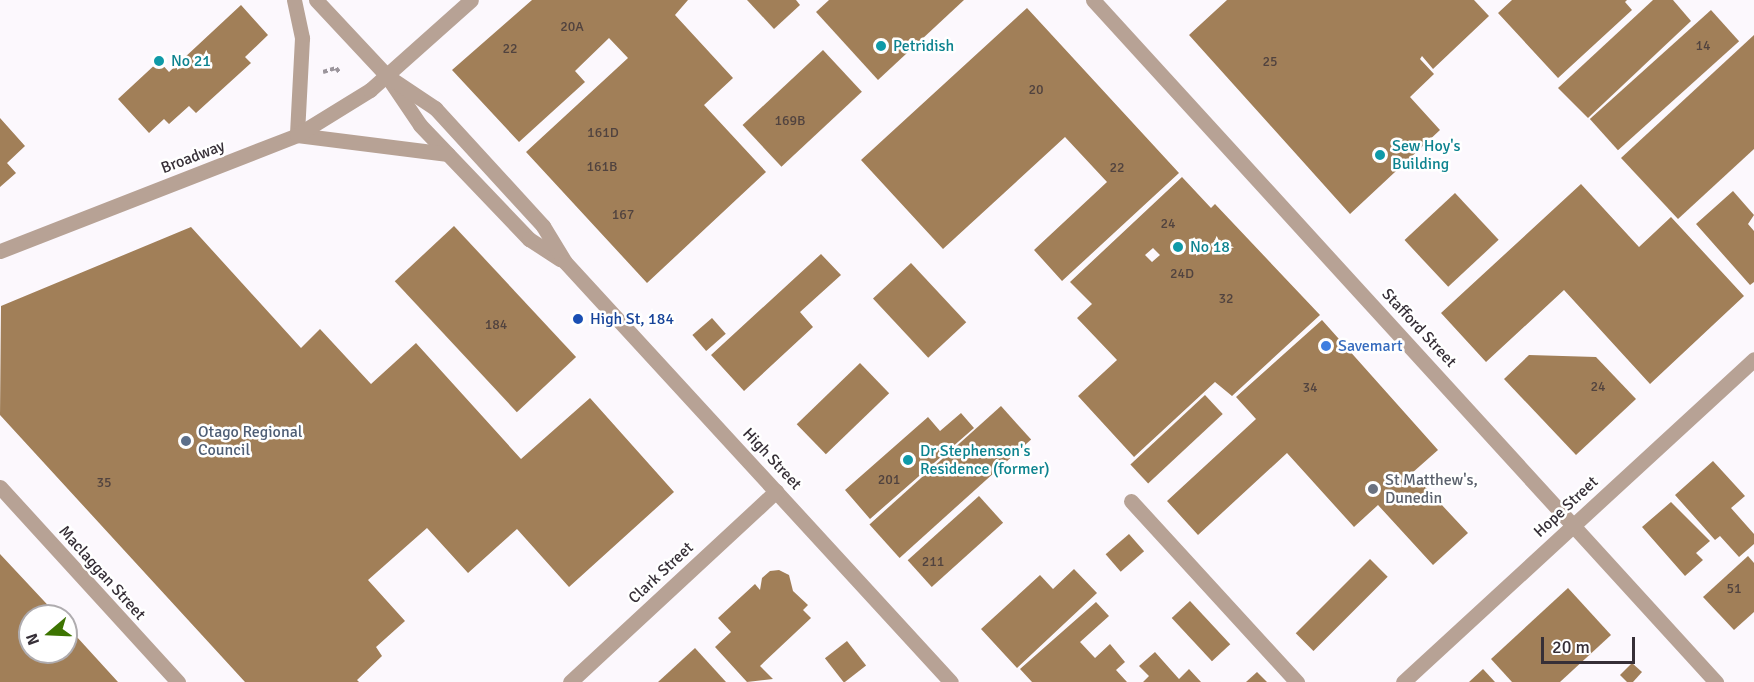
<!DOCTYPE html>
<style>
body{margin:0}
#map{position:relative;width:1754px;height:682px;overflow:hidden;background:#fcf8fd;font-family:Signika,sans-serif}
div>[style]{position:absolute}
.building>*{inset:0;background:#a17f58;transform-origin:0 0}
.path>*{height:4px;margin-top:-2px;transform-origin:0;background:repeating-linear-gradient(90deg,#9b959c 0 4.5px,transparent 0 7.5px)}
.minor>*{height:15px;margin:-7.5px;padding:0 7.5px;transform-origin:7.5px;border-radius:7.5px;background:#b7a295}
.dots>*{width:16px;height:16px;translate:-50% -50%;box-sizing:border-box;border:3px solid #fff;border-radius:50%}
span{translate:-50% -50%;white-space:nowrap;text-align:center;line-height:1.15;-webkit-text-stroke:5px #fff;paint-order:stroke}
.number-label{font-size:14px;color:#51433f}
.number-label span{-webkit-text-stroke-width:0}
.culture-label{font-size:16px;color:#0d838f}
.left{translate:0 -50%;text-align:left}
.street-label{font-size:16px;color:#362f37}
.transit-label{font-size:16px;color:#164399}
.shop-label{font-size:16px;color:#366cbe}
.service-label{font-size:16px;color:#4e5e75}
.worship-label{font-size:16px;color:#5b616d}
.north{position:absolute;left:18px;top:604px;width:60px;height:60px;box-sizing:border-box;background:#fff;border:2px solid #afacaf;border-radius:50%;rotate:251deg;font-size:16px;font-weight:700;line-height:24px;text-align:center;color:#362f37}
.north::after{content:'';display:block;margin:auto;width:21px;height:27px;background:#3d7401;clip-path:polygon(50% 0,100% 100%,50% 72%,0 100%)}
.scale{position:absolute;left:1541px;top:637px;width:94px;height:27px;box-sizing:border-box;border:3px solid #362f37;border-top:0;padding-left:8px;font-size:18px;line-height:21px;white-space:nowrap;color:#362f37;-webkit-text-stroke:4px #fff;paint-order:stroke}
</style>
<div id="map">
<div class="building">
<div style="clip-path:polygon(532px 0,688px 0,675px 15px,733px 78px,704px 105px,766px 172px,647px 283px,526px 152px,628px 58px,609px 38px,575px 71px,585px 82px,519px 142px,452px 70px)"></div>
<div style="clip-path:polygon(747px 0,796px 0,800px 5px,774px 29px)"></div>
<div style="clip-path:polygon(829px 0,964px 0,878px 80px,816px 12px)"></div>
<div style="clip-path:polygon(1227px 0,1474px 0,1489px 16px,1433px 69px,1422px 56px,1420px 59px,1434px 74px,1410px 97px,1440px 130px,1350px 214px,1189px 35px)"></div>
<div style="clip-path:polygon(1512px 0,1627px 0,1625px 2px,1632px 10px,1558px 78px,1498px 13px)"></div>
<div style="clip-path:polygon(1653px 0,1673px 0,1691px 21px,1588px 118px,1558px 88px)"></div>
<div style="clip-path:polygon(241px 5px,268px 35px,245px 57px,251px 63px,196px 113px,189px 106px,169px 124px,164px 119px,149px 133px,118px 99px,159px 61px,169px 72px)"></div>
<div style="clip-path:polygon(1027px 8px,1179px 173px,1062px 281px,1034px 250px,1107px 182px,1065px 137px,943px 249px,861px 160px)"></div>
<div style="left:1711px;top:10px;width:42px;height:163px;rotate:48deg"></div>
<div style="clip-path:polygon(1754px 35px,1754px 149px,1678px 219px,1621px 158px)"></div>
<div style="left:823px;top:50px;width:57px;height:110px;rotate:47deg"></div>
<div style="clip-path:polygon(0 118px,25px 146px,7px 163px,16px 173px,0 187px)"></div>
<div style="clip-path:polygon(evenodd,1182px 177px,1211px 208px,1215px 204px,1320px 315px,1232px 396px,1215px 382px,1134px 457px,1078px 396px,1117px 360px,1077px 318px,1092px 304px,1070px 282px,1182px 177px,1153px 248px,1160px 255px,1152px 262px,1145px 255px,1153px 248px)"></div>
<div style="clip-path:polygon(1581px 184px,1639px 247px,1671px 217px,1744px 296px,1650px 384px,1564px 290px,1486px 362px,1441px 313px)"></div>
<div style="clip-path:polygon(1733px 191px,1754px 215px,1748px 224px,1754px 231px,1754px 282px,1750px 285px,1696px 224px)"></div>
<div style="left:1455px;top:193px;width:64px;height:69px;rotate:47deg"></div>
<div style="left:454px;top:226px;width:179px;height:81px;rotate:47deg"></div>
<div style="clip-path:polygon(191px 227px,301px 348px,320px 329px,371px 384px,416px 343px,521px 459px,590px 398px,674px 492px,569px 587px,517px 529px,468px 573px,427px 528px,368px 580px,405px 621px,376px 647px,382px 656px,357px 680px,359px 682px,245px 682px,0 415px,1px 306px)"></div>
<div style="clip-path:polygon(821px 254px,841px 275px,800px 312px,813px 327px,744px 391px,711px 355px)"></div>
<div style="left:911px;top:263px;width:81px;height:52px;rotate:47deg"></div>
<div style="left:712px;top:318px;width:21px;height:26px;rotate:49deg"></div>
<div style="clip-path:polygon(1322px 320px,1438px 450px,1412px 473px,1468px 533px,1433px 565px,1378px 505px,1354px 527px,1287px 453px,1198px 535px,1167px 501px,1256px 419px,1236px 397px)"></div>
<div style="clip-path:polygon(1529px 355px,1596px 357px,1636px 399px,1576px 455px,1504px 379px)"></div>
<div style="left:860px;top:363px;width:42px;height:88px;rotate:46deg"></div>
<div style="left:1205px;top:395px;width:26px;height:102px;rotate:47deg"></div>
<div style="left:1001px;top:406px;width:45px;height:177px;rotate:48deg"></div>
<div style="clip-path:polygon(961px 413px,974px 428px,870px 519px,845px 490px,928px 417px,940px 431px)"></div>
<div style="clip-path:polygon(1713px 461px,1745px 496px,1731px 508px,1754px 534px,1754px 544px,1739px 557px,1720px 536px,1715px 540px,1675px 495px)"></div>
<div style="left:979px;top:496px;width:36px;height:96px;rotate:48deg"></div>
<div style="clip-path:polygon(1671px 502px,1710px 541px,1696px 553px,1703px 560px,1685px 576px,1642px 527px)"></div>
<div style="left:1129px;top:534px;width:23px;height:31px;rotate:49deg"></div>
<div style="clip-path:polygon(0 554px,58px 616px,30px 616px,30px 652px,66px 652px,66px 625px,118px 682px,0 682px)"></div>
<div style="clip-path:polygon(1748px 556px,1754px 563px,1754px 612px,1734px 630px,1703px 597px)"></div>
<div style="left:1370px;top:559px;width:25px;height:105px;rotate:45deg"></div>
<div style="clip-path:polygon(1074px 569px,1097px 593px,1017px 668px,981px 629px,1040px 575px,1053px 589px)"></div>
<div style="clip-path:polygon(779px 570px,789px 575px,793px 591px,808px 605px,803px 610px,811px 618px,760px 666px,773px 679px,747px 682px,715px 647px,731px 632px,718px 618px,755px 584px,760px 590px,762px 578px,770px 571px)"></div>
<div style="clip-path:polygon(1568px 588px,1611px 635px,1560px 682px,1512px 682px,1491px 659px)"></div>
<div style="left:1190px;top:601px;width:59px;height:25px;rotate:47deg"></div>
<div style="clip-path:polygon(1096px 602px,1109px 616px,1080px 642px,1095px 658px,1110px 644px,1125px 662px,1116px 670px,1127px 682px,1032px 682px,1020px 669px)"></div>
<div style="left:847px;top:641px;width:31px;height:28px;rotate:52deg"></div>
<div style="clip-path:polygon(695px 648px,726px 682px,658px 682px)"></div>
<div style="clip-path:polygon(1155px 652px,1179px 679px,1189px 669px,1201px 682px,1143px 682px,1149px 676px,1139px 666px)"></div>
<div style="clip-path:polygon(1632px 663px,1642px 672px,1633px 682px,1627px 682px,1620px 675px)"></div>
<div style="clip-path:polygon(1483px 669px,1495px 682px,1469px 682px)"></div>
<div style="clip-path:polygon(1257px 672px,1267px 682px,1246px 682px)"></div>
</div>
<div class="path">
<div style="left:323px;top:72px;width:14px;rotate:-17deg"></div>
<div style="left:336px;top:68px;width:6px;rotate:51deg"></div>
</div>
<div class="minor">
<div style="left:294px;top:0;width:39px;rotate:78deg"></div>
<div style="left:302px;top:38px;width:97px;rotate:93deg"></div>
<div style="left:316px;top:0;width:104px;rotate:46.9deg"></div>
<div style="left:387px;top:76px;width:59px;rotate:56deg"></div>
<div style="left:420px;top:125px;width:158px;rotate:46.3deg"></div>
<div style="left:529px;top:239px;width:37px;rotate:33deg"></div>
<div style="left:1093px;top:0;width:924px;rotate:47.59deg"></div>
<div style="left:387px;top:76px;width:58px;rotate:33.7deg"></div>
<div style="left:435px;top:108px;width:160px;rotate:47.5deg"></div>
<div style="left:543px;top:226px;width:42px;rotate:58.6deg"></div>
<div style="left:565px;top:262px;width:570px;rotate:47.42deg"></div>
<div style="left:297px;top:135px;width:152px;rotate:7.2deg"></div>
<div style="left:0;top:251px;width:319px;rotate:-21.3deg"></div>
<div style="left:297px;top:135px;width:86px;rotate:-31.7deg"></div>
<div style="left:370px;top:90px;width:135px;rotate:-41.7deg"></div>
<div style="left:0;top:487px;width:264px;rotate:47.6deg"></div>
<div style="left:1131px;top:501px;width:246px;rotate:47.5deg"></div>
<div style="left:570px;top:682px;width:281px;rotate:-42.8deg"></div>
<div style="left:1403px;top:682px;width:477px;rotate:-42.6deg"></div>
</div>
<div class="dots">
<div style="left:881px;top:46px;background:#0f9aa8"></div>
<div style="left:159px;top:61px;background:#0f9aa8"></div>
<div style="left:1380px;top:155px;background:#0f9aa8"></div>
<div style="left:1178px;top:247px;background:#0f9aa8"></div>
<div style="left:578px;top:319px;background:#1a4fb4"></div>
<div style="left:1326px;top:346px;background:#3f7fe0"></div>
<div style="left:186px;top:441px;background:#5c6f8a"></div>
<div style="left:908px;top:460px;background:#0f9aa8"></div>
<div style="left:1373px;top:489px;background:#6b7280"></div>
</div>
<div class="number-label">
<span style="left:572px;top:27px">20A</span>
<span style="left:1703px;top:46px">14</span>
<span style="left:510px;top:49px">22</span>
<span style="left:1270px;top:62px">25</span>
<span style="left:1036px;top:90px">20</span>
<span style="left:790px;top:121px">169B</span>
<span style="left:603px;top:133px">161D</span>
<span style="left:602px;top:167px">161B</span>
<span style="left:1117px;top:168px">22</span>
<span style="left:623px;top:215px">167</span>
<span style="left:1168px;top:224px">24</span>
<span style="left:1182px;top:274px">24D</span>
<span style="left:1226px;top:299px">32</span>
<span style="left:496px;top:325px">184</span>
<span style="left:1598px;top:387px">24</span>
<span style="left:1310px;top:388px">34</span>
<span style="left:889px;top:480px">201</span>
<span style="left:104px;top:483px">35</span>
<span style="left:933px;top:562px">211</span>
<span style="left:1734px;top:589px">51</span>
</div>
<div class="culture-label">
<span class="left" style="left:893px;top:46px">Petridish</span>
<span class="left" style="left:171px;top:61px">No 21</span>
<span class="left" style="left:1392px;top:155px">Sew Hoy's<br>Building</span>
<span class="left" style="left:1190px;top:247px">No 18</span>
<span class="left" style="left:920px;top:460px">Dr Stephenson's<br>Residence (former)</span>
</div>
<div class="street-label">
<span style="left:193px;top:157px;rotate:-21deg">Broadway</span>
<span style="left:1419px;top:328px;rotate:47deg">Stafford Street</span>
<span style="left:772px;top:459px;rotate:47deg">High Street</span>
<span style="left:1566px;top:507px;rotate:-43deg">Hope Street</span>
<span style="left:102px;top:573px;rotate:48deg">Maclaggan Street</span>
<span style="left:661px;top:573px;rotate:-43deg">Clark Street</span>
</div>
<div class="transit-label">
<span class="left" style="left:590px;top:319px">High St, 184</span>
</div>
<div class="shop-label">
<span class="left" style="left:1338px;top:346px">Savemart</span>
</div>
<div class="service-label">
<span class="left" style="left:198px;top:441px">Otago Regional<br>Council</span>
</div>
<div class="worship-label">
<span class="left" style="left:1385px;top:489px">St Matthew's,<br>Dunedin</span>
</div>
<div class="north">N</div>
<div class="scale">20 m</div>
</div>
